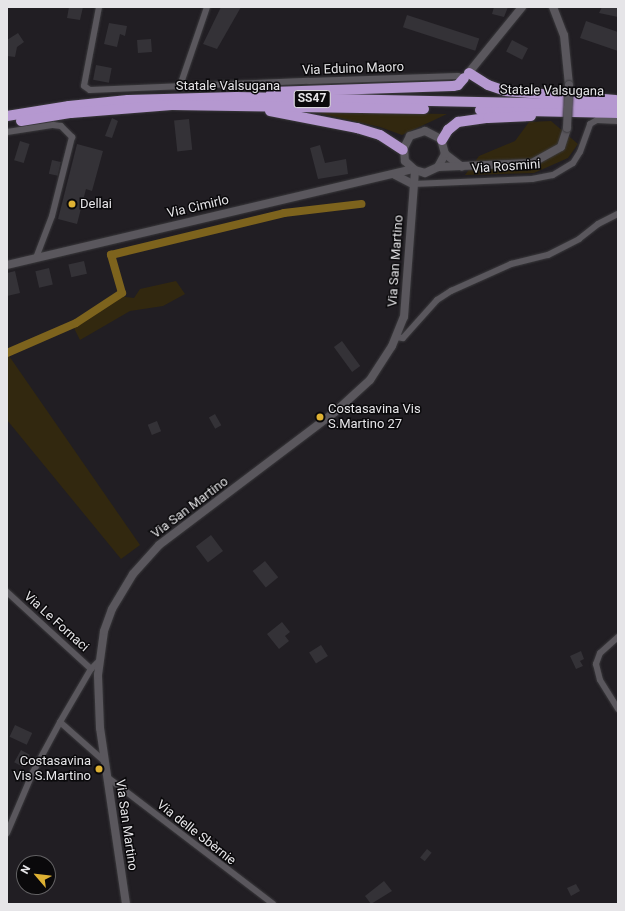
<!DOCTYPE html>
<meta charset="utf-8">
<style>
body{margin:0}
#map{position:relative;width:625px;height:911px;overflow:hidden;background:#211e23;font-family:Roboto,sans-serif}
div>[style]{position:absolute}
.green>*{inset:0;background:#32280f}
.canal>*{height:8px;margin:-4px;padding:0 4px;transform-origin:4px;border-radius:4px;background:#7d631d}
.building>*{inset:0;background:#343237;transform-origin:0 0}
.roads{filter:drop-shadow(0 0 1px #3a393c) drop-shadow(0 0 1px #3a393c)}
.minor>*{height:6px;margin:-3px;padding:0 3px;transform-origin:3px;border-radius:3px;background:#5a575d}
.tertiary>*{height:8px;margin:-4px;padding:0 4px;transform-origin:4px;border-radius:4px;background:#5a575d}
.trunk>*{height:10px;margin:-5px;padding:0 5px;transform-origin:5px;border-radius:5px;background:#b598d0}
.bridges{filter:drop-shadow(0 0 1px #3a393c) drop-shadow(0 0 1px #3a393c)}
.tertiary-bridge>*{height:8px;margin:-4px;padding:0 4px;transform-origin:4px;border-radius:4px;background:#5a575d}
.dots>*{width:11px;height:11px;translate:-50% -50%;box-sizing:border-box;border:2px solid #0a090b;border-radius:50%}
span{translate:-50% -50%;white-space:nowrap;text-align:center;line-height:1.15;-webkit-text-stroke:3px #0a090b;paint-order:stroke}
.shield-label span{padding:1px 3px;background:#0a090b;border:1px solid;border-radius:3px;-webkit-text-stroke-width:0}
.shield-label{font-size:12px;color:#e6e5e8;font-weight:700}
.street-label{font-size:13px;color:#e6e5e8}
.poi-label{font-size:13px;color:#e6e5e8}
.left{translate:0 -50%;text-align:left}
.right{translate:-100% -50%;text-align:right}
.frame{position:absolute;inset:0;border:8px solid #e6e5e8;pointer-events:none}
.north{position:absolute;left:16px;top:855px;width:40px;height:40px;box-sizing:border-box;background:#0a090b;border:1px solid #626163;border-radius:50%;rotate:298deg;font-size:11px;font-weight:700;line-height:16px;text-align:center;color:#e6e5e8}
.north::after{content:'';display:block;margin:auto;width:14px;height:18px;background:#deb133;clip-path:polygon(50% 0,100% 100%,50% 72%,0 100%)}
</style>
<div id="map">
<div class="green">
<div style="clip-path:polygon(314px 112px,447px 114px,402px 135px,380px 127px)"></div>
<div style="clip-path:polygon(551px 121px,578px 144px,568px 158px,534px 173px,465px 175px,479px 156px,515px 141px,529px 122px)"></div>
<div style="clip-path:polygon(176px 281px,185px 294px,163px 306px,130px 311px,80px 340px,73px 326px,118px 296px,134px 298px,140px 289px)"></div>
<div style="clip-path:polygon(7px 353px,140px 545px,121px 559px,7px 420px)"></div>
</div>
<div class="canal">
<div style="left:7px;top:353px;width:75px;rotate:-23.5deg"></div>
<div style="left:76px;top:323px;width:55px;rotate:-33.1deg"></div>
<div style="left:122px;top:293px;width:40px;rotate:-106deg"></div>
<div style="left:111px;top:255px;width:178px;rotate:-13.6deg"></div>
<div style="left:284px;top:213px;width:78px;rotate:-6.7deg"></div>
</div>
<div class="building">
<div style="clip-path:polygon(69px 7px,83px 7px,80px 20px,67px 18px)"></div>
<div style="clip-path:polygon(221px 7px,241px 7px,217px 49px,203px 44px)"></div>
<div style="clip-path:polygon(494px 7px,508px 7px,504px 17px,492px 14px)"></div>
<div style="clip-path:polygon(602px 7px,618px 7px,618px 17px,599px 13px)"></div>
<div style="left:407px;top:15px;width:76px;height:13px;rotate:18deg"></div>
<div style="clip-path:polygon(586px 21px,618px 32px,618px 51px,580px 38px)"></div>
<div style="clip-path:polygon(109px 23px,127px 26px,125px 36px,120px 34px,117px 47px,104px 44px)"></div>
<div style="clip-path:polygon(18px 33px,24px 42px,17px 47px,15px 57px,7px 56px,7px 40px)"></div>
<div style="left:151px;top:39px;width:13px;height:14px;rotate:86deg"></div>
<div style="left:512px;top:40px;width:18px;height:13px;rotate:27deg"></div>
<div style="left:96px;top:65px;width:16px;height:15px;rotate:11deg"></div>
<div style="clip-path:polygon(112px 118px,118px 121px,112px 138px,105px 136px)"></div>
<div style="left:189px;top:119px;width:31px;height:15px;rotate:84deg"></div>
<div style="left:20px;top:141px;width:10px;height:20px;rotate:17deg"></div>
<div style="clip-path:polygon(77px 144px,103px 151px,92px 191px,86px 189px,77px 224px,58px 219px)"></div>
<div style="clip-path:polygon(320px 145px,325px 163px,346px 159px,348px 174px,318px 179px,310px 148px)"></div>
<div style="left:52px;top:160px;width:9px;height:14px;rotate:13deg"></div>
<div style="left:84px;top:261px;width:13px;height:16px;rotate:77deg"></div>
<div style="left:49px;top:268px;width:17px;height:14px;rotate:77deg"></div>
<div style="clip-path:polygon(15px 271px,20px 293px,7px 296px,7px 273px)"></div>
<div style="left:342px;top:341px;width:31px;height:10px;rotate:54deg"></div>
<div style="left:215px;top:414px;width:13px;height:7px;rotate:61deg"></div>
<div style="left:157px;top:421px;width:11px;height:10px;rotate:68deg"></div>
<div style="left:211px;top:535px;width:20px;height:19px;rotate:53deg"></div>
<div style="left:265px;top:561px;width:21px;height:16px;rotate:51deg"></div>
<div style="clip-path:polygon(282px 622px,290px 632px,285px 636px,289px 641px,279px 649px,267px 634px)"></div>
<div style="left:321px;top:645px;width:13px;height:14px;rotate:58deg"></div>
<div style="clip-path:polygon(581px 651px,584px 659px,580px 661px,583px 666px,576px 669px,570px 656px)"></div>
<div style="left:15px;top:725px;width:19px;height:13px;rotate:25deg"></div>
<div style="left:21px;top:750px;width:10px;height:14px;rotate:29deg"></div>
<div style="left:427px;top:849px;width:6px;height:11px;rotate:39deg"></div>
<div style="clip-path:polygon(384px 881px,392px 891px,371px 904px,365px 896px)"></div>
<div style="clip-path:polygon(576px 884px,580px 891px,571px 896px,567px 888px)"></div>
</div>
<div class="roads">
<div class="minor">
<div style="left:99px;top:7px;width:80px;rotate:100.8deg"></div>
<div style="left:84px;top:86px;width:7px;rotate:34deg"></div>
<div style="left:90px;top:90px;width:219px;rotate:-2.4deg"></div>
<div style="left:309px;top:81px;width:149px;rotate:-1.9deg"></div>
<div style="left:458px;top:76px;width:6px;rotate:18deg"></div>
<div style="left:180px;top:86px;width:83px;rotate:-71.1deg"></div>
<div style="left:7px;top:132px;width:47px;rotate:-8.7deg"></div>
<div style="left:53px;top:125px;width:8px;rotate:7deg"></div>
<div style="left:61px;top:126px;width:16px;rotate:45deg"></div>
<div style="left:72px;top:137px;width:81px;rotate:104.2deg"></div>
<div style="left:52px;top:216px;width:45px;rotate:110.9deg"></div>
<div style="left:413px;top:184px;width:119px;rotate:-2.4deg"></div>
<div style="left:532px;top:179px;width:21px;rotate:-11deg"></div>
<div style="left:553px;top:175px;width:23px;rotate:-31deg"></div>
<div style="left:573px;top:163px;width:13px;rotate:-58deg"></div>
<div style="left:580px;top:152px;width:30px;rotate:-70deg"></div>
<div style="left:590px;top:124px;width:8px;rotate:-30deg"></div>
<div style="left:597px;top:120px;width:21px;rotate:3deg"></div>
<div style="left:396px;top:337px;width:7px;rotate:8deg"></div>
<div style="left:403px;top:338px;width:51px;rotate:-48.2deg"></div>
<div style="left:437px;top:300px;width:17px;rotate:-33deg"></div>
<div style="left:451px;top:291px;width:66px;rotate:-24.2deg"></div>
<div style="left:511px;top:264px;width:38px;rotate:-14deg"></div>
<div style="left:548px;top:255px;width:35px;rotate:-27deg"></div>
<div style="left:579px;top:239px;width:24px;rotate:-38deg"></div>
<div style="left:598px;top:224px;width:22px;rotate:-27deg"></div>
<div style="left:7px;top:592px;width:114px;rotate:42.5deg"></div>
<div style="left:618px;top:637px;width:24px;rotate:138deg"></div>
<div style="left:600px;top:653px;width:12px;rotate:110deg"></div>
<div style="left:596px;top:664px;width:16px;rotate:76deg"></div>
<div style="left:600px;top:680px;width:34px;rotate:58deg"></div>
<div style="left:60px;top:722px;width:60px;rotate:41.6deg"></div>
<div style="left:107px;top:777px;width:209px;rotate:37.4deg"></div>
<div style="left:7px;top:833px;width:66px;rotate:-66.9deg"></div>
<div style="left:33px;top:772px;width:57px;rotate:-61.6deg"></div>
<div style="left:60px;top:722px;width:61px;rotate:-59.7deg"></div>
<div style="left:91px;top:669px;width:11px;rotate:-45deg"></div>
</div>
<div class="tertiary">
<div style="left:553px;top:7px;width:30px;rotate:69deg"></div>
<div style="left:564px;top:35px;width:50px;rotate:84.3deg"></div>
<div style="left:466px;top:76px;width:89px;rotate:-50.9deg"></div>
<div style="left:445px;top:154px;width:21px;rotate:37deg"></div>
<div style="left:438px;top:167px;width:15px;rotate:-62deg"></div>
<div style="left:445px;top:154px;width:16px;rotate:-105deg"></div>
<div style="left:441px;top:139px;width:18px;rotate:-153deg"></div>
<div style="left:425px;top:131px;width:16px;rotate:162deg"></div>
<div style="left:410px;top:136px;width:13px;rotate:117deg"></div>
<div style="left:404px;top:148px;width:13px;rotate:86deg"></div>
<div style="left:405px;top:161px;width:13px;rotate:42deg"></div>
<div style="left:415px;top:170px;width:10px;rotate:17deg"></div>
<div style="left:425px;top:173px;width:14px;rotate:-25deg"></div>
<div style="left:438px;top:167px;width:94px;rotate:-2.4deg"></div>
<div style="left:532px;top:163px;width:33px;rotate:-29deg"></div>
<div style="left:561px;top:147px;width:20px;rotate:-72deg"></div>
<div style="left:395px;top:175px;width:20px;rotate:27deg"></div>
<div style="left:7px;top:265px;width:416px;rotate:-13.3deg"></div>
<div style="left:126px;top:904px;width:178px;rotate:-98.4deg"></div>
<div style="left:100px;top:728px;width:53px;rotate:-92.2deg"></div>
<div style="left:98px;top:675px;width:44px;rotate:-82.2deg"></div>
<div style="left:104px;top:631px;width:23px;rotate:-70deg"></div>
<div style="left:112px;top:609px;width:41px;rotate:-59deg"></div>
<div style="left:133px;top:574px;width:39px;rotate:-48deg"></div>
<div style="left:159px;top:545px;width:221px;rotate:-37.1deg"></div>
<div style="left:335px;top:412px;width:47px;rotate:-42.4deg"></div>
<div style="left:370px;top:380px;width:40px;rotate:-57.1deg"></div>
<div style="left:392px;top:346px;width:31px;rotate:-68deg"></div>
<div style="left:404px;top:317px;width:147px;rotate:-85.7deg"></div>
</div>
<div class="trunk">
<div style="left:469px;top:73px;width:22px;rotate:32deg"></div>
<div style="left:488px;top:85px;width:18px;rotate:19deg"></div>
<div style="left:505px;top:91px;width:111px;rotate:4.6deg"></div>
<div style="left:271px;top:92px;width:182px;rotate:-1.9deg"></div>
<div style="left:453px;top:86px;width:5px;rotate:-11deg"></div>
<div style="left:458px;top:85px;width:9px;rotate:-49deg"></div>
<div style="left:480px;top:110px;width:138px;rotate:1.2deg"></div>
<div style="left:270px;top:111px;width:89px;rotate:11.1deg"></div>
<div style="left:357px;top:128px;width:24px;rotate:17deg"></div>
<div style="left:380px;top:135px;width:27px;rotate:33deg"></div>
<div style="left:7px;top:116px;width:63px;rotate:-9.2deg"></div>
<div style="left:69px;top:106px;width:59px;rotate:-5.8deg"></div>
<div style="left:128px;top:100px;width:108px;rotate:-1.6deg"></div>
<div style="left:236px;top:97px;width:382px;rotate:1.2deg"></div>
<div style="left:21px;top:121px;width:51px;rotate:-9.1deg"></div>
<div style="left:71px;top:113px;width:101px;rotate:-4.5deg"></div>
<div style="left:172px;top:105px;width:252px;rotate:0.9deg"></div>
<div style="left:442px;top:140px;width:12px;rotate:-59deg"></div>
<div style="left:448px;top:130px;width:13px;rotate:-39deg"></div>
<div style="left:458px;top:122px;width:30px;rotate:-8deg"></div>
<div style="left:488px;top:118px;width:43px;rotate:-2.7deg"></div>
</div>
</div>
<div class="bridges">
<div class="tertiary-bridge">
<div style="left:567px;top:128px;width:43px;rotate:-87.3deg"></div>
</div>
</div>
<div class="dots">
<div style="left:72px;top:204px;background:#deb133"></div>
<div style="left:320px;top:417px;background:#deb133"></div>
<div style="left:99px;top:769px;background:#deb133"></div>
</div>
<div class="shield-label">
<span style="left:312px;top:99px">SS47</span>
</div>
<div class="street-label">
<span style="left:353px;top:69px;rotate:-2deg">Via Eduino Maoro</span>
<span style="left:228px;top:86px">Statale Valsugana</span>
<span style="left:552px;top:91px;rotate:1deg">Statale Valsugana</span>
<span style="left:506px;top:167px;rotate:-4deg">Via Rosmini</span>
<span style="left:198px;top:207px;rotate:-13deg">Via Cimirlo</span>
<span style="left:396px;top:261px;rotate:-86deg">Via San Martino</span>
<span style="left:190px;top:508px;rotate:-37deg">Via San Martino</span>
<span style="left:56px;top:622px;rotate:42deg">Via Le Fornaci</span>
<span style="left:126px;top:825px;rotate:82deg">Via San Martino</span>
<span style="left:196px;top:833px;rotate:38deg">Via delle Sbèrnie</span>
</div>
<div class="poi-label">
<span class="left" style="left:80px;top:204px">Dellai</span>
<span class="left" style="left:328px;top:417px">Costasavina Vis<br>S.Martino 27</span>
<span class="right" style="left:91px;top:769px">Costasavina<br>Vis S.Martino</span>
</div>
<div class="frame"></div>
<div class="north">N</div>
</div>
